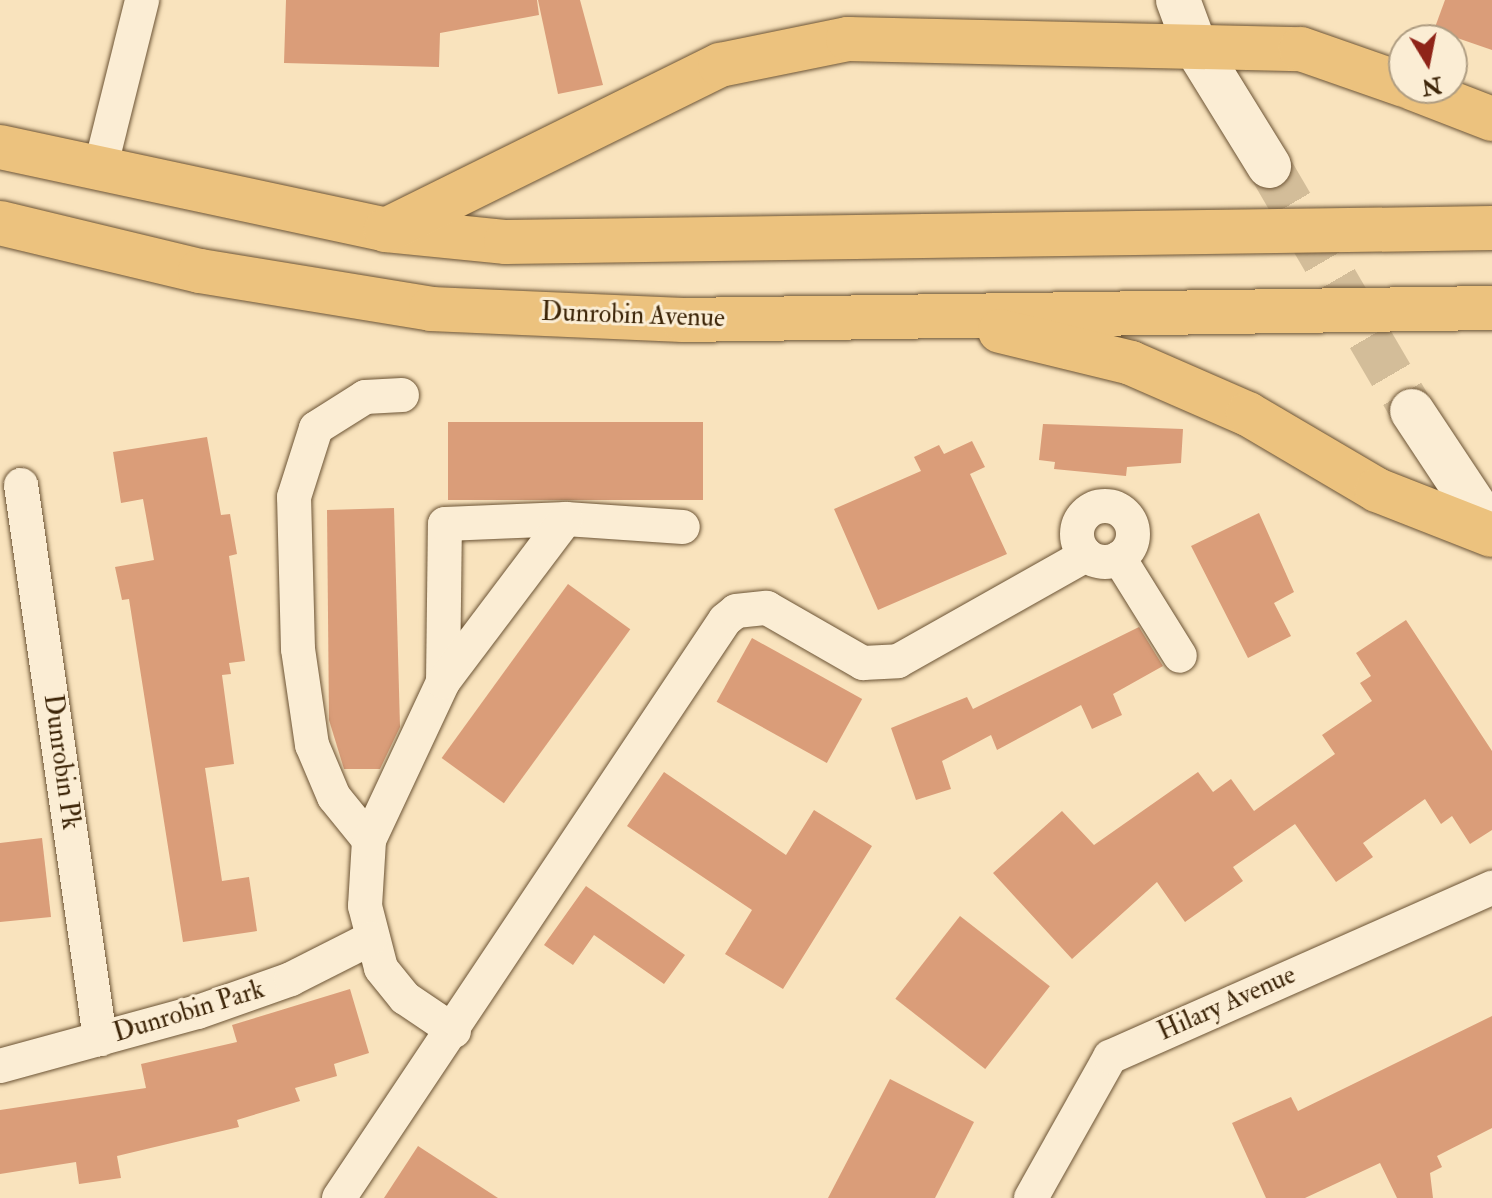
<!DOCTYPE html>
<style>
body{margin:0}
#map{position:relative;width:1492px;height:1198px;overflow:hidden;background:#f9e3bd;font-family:"IM FELL Double Pica",serif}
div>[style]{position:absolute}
.building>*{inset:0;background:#da9d79;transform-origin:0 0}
.secondary-tunnel>*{height:44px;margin-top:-22px;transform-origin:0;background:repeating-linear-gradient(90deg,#d3bd99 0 44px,transparent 0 66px)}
.roads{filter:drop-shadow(0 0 2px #6c5435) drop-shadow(0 0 2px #6c5435)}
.street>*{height:34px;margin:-17px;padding:0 17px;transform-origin:17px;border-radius:17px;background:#fbedd4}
.street>.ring{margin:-17px;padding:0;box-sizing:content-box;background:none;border:34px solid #fbedd4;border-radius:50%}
.secondary>*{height:44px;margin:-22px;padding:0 22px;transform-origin:22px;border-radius:22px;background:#fbedd4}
.highway>*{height:44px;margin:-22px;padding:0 22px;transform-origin:22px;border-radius:22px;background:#ecc27e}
span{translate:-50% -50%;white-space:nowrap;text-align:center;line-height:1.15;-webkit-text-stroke:6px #fbedd4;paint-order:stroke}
.street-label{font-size:26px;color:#3d2508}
.north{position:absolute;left:1388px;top:24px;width:80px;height:80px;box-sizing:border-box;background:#fbedd4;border:2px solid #af9d82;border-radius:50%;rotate:170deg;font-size:22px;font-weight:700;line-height:32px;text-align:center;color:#3d2508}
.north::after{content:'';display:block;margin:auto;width:28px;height:36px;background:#8f2418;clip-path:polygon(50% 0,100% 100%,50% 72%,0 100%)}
</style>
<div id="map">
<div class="building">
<div style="clip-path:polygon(286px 0,537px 0,539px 15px,440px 33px,439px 67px,284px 63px)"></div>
<div style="clip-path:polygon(538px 0,580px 0,603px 85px,558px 94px)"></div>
<div style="clip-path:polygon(1445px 0,1492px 0,1492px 50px,1434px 30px)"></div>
<div style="left:703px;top:422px;width:78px;height:255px;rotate:90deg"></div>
<div style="clip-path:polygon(1043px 424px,1183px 429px,1181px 463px,1127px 467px,1126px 476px,1054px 469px,1055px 462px,1039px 460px)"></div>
<div style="clip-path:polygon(207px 437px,221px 515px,230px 514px,237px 554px,229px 556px,245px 661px,229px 663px,231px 674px,222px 675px,234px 764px,205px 768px,222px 881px,249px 877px,257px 931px,183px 942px,129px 599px,122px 600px,115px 567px,154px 560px,143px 499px,121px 503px,113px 452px)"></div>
<div style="clip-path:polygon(972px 441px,985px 467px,970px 474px,1007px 554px,878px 610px,834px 509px,921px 471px,914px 457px,939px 445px,944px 454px)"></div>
<div style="clip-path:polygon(394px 508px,400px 727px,380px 769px,344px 769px,329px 720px,327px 510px)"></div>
<div style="clip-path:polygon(1259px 513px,1294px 592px,1274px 603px,1291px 636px,1248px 658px,1191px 546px)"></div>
<div style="left:568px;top:584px;width:77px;height:215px;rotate:36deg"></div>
<div style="clip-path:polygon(1406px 620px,1492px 751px,1492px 830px,1470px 844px,1452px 816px,1441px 824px,1425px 799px,1363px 843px,1373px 857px,1336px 882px,1295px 824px,1233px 867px,1243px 881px,1185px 922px,1157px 882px,1072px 959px,993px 873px,1062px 811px,1094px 845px,1198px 772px,1213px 792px,1231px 779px,1254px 811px,1335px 754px,1322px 735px,1372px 701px,1360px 683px,1371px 676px,1356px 653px)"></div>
<div style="clip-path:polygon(1139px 627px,1163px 666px,1113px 694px,1122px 715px,1092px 729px,1081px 705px,997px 750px,991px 735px,942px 761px,951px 789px,916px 800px,891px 728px,967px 697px,973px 709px)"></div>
<div style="left:752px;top:638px;width:126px;height:73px;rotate:29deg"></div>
<div style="clip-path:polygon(664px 772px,786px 855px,814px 810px,872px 846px,783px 989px,725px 954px,752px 910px,627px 826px)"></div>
<div style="clip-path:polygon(42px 838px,51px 917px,0 922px,0 843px)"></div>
<div style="clip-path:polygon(586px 886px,685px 955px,664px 984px,594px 935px,573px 965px,544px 945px)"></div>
<div style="left:960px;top:916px;width:114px;height:105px;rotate:38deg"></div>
<div style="clip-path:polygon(350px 989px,369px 1053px,334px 1064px,337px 1076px,295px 1088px,300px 1101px,237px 1120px,239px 1127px,117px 1156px,121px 1178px,79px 1184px,76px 1162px,0 1174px,0 1110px,146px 1088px,141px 1064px,237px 1042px,232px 1025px)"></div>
<div style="clip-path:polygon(1492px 1016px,1492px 1128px,1437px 1156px,1442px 1167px,1430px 1173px,1433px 1198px,1397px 1198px,1380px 1163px,1305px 1198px,1266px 1198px,1232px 1123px,1291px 1097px,1298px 1111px)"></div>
<div style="clip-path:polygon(890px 1079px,974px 1122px,935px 1198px,828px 1198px)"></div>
<div style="clip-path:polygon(418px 1146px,498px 1198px,384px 1198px)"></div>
</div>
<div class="secondary-tunnel">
<div style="left:1269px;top:166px;width:284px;rotate:59.7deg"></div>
</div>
<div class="roads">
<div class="street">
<div style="left:101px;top:165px;width:170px;rotate:-76deg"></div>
<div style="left:21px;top:485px;width:560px;rotate:81.88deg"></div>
<div class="ring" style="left:1077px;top:506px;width:22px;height:22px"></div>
<div style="left:1119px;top:558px;width:115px;rotate:58.1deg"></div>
<div style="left:443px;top:682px;width:158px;rotate:-89.3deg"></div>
<div style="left:445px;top:524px;width:121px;rotate:-2.4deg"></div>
<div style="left:566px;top:519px;width:117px;rotate:3.9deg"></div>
<div style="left:369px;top:840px;width:55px;rotate:-129.1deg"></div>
<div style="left:334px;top:797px;width:56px;rotate:-112.9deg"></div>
<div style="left:312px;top:745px;width:97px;rotate:-98.3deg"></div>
<div style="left:298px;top:649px;width:152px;rotate:-91.5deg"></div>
<div style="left:294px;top:497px;width:72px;rotate:-72.3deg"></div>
<div style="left:316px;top:428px;width:58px;rotate:-32.3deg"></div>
<div style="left:365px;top:397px;width:37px;rotate:-3deg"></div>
<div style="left:454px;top:1031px;width:59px;rotate:-146deg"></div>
<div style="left:405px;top:998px;width:38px;rotate:-129deg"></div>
<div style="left:381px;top:968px;width:64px;rotate:-104.5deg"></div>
<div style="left:365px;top:906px;width:66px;rotate:-86.5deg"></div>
<div style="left:369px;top:840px;width:174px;rotate:-64.9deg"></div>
<div style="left:443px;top:682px;width:204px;rotate:-53deg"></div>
<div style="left:0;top:1066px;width:205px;rotate:-15.3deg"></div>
<div style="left:198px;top:1012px;width:99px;rotate:-19.5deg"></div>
<div style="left:291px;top:979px;width:89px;rotate:-26.9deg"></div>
<div style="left:339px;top:1198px;width:695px;rotate:-56.26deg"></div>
<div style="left:725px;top:620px;width:14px;rotate:-39deg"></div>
<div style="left:736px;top:611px;width:31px;rotate:-6deg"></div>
<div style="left:767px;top:608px;width:111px;rotate:29.8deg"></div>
<div style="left:863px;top:663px;width:35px;rotate:-3deg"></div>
<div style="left:898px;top:661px;width:216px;rotate:-29.4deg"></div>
<div style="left:1031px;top:1198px;width:162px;rotate:-60.7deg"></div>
<div style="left:1110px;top:1057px;width:418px;rotate:-23.9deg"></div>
</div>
<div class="secondary">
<div style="left:1178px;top:0;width:49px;rotate:69.7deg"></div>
<div style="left:1195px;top:46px;width:141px;rotate:58.3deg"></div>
<div style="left:1412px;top:411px;width:145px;rotate:56.5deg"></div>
</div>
<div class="highway">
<div style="left:1412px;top:88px;width:86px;rotate:21.2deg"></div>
<div style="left:0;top:147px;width:395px;rotate:12.1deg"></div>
<div style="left:386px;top:230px;width:121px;rotate:5.7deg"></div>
<div style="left:506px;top:242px;width:986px;rotate:-0.81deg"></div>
<div style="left:0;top:223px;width:206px;rotate:13.5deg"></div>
<div style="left:200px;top:271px;width:234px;rotate:9.3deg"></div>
<div style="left:431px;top:309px;width:252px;rotate:2.5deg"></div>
<div style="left:683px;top:320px;width:809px;rotate:-0.85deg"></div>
<div style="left:386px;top:230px;width:373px;rotate:-26.3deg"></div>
<div style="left:720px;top:65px;width:131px;rotate:-11.5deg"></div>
<div style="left:848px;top:39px;width:453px;rotate:1.3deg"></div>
<div style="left:1301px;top:49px;width:109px;rotate:19.3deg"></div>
<div style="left:1000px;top:331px;width:135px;rotate:13.7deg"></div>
<div style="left:1131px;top:363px;width:128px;rotate:23.6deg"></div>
<div style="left:1248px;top:414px;width:150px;rotate:30.5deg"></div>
<div style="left:1377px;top:490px;width:123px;rotate:21.4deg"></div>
</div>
</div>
<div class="street-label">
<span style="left:633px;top:316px;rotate:2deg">Dunrobin Avenue</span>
<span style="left:61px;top:762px;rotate:82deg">Dunrobin Pk</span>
<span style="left:1227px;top:1004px;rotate:-24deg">Hilary Avenue</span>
<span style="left:189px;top:1012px;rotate:-17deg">Dunrobin Park</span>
</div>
<div class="north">N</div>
</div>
